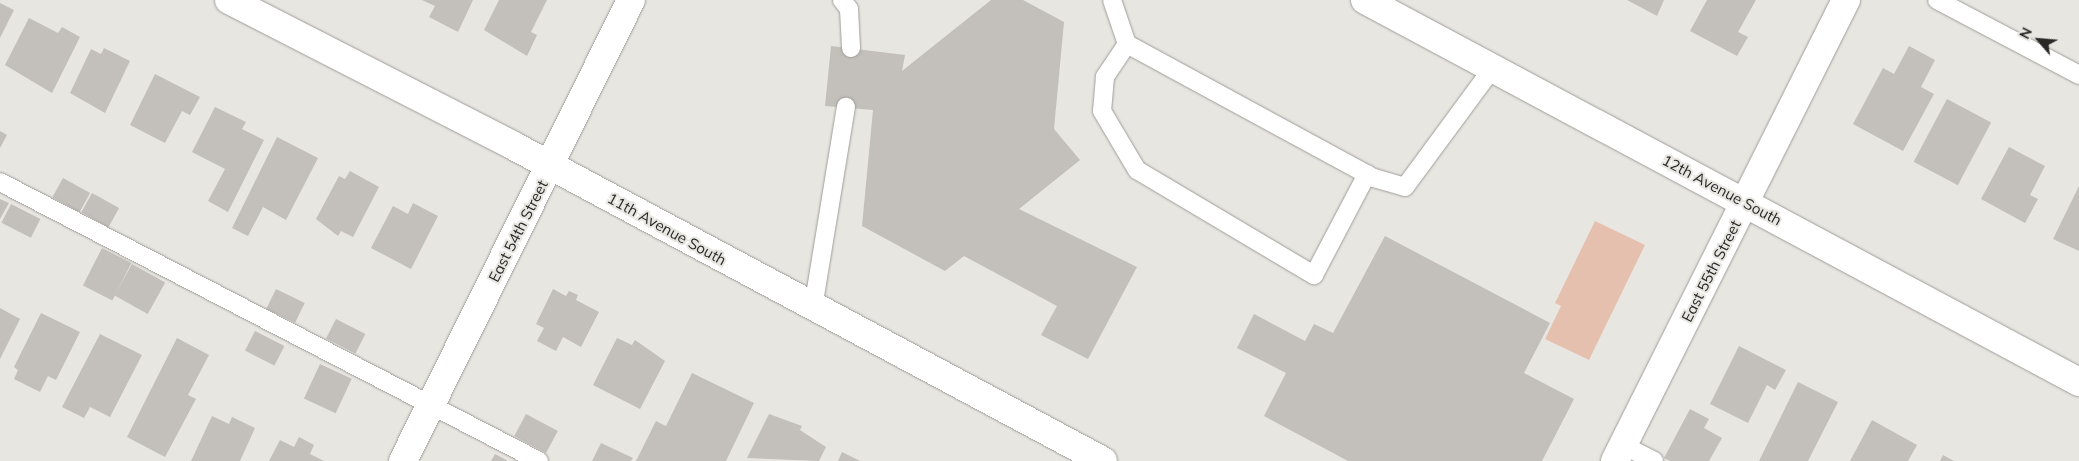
<!DOCTYPE html>
<style>
body{margin:0}
#map{position:relative;width:2079px;height:461px;overflow:hidden;background:#e8e6e1;font-family:Mulish,sans-serif}
div>[style]{position:absolute}
.green>*{inset:0;background:#e6c0ae}
.building>*{inset:0;background:#c3bfbb;transform-origin:0 0}
.roads{filter:drop-shadow(0 0 1px #9f9d99) drop-shadow(0 0 1px #9f9d99)}
.lane>*{height:18px;margin:-9px;padding:0 9px;transform-origin:9px;border-radius:9px;background:#fff}
.street>*{height:28px;margin:-14px;padding:0 14px;transform-origin:14px;border-radius:14px;background:#fff}
.secondary>*{height:28px;margin:-14px;padding:0 14px;transform-origin:14px;border-radius:14px;background:#fff}
span{translate:-50% -50%;white-space:nowrap;text-align:center;line-height:1.15;-webkit-text-stroke:4px #e8e6e1;paint-order:stroke}
.street-label{font-size:15px;color:#292826}
.north{position:absolute;left:2014px;top:15px;width:50px;height:50px;-webkit-text-stroke:4px #e8e6e1;paint-order:stroke;rotate:297deg;font-size:14px;font-weight:700;line-height:20px;text-align:center;color:#292826}
.north::after{content:'';display:block;margin:auto;width:18px;height:22px;background:#292826;clip-path:polygon(50% 0,100% 100%,50% 72%,0 100%)}
</style>
<div id="map">
<div class="green">
<div style="clip-path:polygon(1595px 221px,1645px 245px,1589px 360px,1545px 339px,1561px 306px,1555px 303px)"></div>
</div>
<div class="building">
<div style="clip-path:polygon(422px 0,473px 0,458px 32px,429px 17px,435px 6px)"></div>
<div style="clip-path:polygon(499px 0,547px 0,531px 32px,537px 35px,527px 56px,484px 30px)"></div>
<div style="clip-path:polygon(991px 0,1023px 0,1064px 22px,1054px 129px,1080px 160px,1019px 209px,1137px 267px,1088px 359px,1041px 335px,1057px 306px,964px 256px,945px 271px,862px 226px,873px 110px,825px 106px,831px 46px,905px 55px,902px 71px)"></div>
<div style="clip-path:polygon(1627px 0,1664px 0,1657px 16px)"></div>
<div style="clip-path:polygon(1707px 0,1756px 0,1738px 32px,1748px 37px,1737px 56px,1690px 31px)"></div>
<div style="clip-path:polygon(0 3px,14px 10px,0 38px)"></div>
<div style="clip-path:polygon(29px 18px,58px 33px,62px 27px,80px 37px,52px 93px,5px 65px)"></div>
<div style="clip-path:polygon(1909px 46px,1935px 60px,1921px 87px,1934px 94px,1903px 151px,1853px 124px,1883px 68px,1894px 74px)"></div>
<div style="clip-path:polygon(104px 48px,130px 61px,105px 113px,70px 93px,91px 49px,101px 54px)"></div>
<div style="clip-path:polygon(155px 74px,200px 97px,190px 115px,182px 111px,165px 143px,130px 125px)"></div>
<div style="left:1947px;top:99px;width:50px;height:71px;rotate:28deg"></div>
<div style="clip-path:polygon(215px 107px,246px 122px,242px 129px,264px 140px,228px 212px,208px 201px,225px 169px,192px 152px)"></div>
<div style="clip-path:polygon(0 131px,7px 135px,0 148px)"></div>
<div style="clip-path:polygon(277px 137px,318px 158px,286px 220px,263px 207px,248px 236px,232px 228px)"></div>
<div style="clip-path:polygon(2009px 147px,2045px 166px,2030px 195px,2038px 199px,2025px 223px,1981px 199px)"></div>
<div style="clip-path:polygon(350px 171px,379px 187px,353px 237px,341px 231px,338px 236px,316px 219px,339px 176px,345px 179px)"></div>
<div style="left:63px;top:178px;width:31px;height:22px;rotate:29deg"></div>
<div style="clip-path:polygon(2079px 186px,2079px 251px,2053px 239px)"></div>
<div style="left:92px;top:193px;width:31px;height:22px;rotate:29deg"></div>
<div style="clip-path:polygon(0 199px,9px 203px,0 219px)"></div>
<div style="clip-path:polygon(413px 203px,438px 216px,411px 269px,371px 248px,393px 206px,408px 214px)"></div>
<div style="left:11px;top:204px;width:33px;height:21px;rotate:27deg"></div>
<div style="clip-path:polygon(1385px 236px,1550px 323px,1524px 373px,1574px 399px,1542px 461px,1348px 461px,1264px 416px,1286px 373px,1237px 348px,1254px 314px,1305px 341px,1314px 324px,1333px 333px)"></div>
<div style="left:102px;top:248px;width:33px;height:42px;rotate:27deg"></div>
<div style="left:132px;top:264px;width:38px;height:36px;rotate:29deg"></div>
<div style="left:276px;top:289px;width:32px;height:22px;rotate:26deg"></div>
<div style="clip-path:polygon(553px 289px,566px 296px,569px 291px,578px 295px,576px 300px,599px 312px,581px 347px,563px 337px,556px 351px,537px 341px,544px 328px,536px 324px)"></div>
<div style="clip-path:polygon(0 308px,20px 319px,0 359px)"></div>
<div style="clip-path:polygon(41px 313px,80px 332px,56px 380px,48px 376px,40px 392px,14px 379px,18px 370px,14px 367px)"></div>
<div style="left:336px;top:319px;width:33px;height:22px;rotate:27deg"></div>
<div style="left:255px;top:331px;width:33px;height:22px;rotate:27deg"></div>
<div style="clip-path:polygon(100px 334px,142px 355px,110px 417px,90px 407px,84px 418px,62px 407px)"></div>
<div style="clip-path:polygon(177px 338px,209px 355px,188px 395px,196px 399px,165px 457px,127px 437px)"></div>
<div style="clip-path:polygon(617px 338px,632px 345px,635px 340px,665px 361px,640px 409px,593px 385px)"></div>
<div style="clip-path:polygon(1739px 346px,1786px 370px,1775px 390px,1767px 385px,1748px 423px,1710px 404px)"></div>
<div style="left:320px;top:364px;width:35px;height:38px;rotate:25deg"></div>
<div style="clip-path:polygon(692px 373px,754px 403px,726px 461px,636px 461px,656px 421px,666px 426px)"></div>
<div style="clip-path:polygon(1798px 382px,1838px 402px,1808px 461px,1759px 461px)"></div>
<div style="clip-path:polygon(1690px 409px,1709px 419px,1704px 428px,1722px 438px,1709px 461px,1670px 461px,1664px 458px)"></div>
<div style="left:526px;top:414px;width:36px;height:25px;rotate:28deg"></div>
<div style="clip-path:polygon(769px 414px,802px 426px,800px 430px,826px 447px,819px 461px,747px 458px)"></div>
<div style="clip-path:polygon(212px 416px,229px 424px,232px 417px,255px 428px,240px 461px,191px 461px)"></div>
<div style="clip-path:polygon(1872px 420px,1917px 445px,1908px 461px,1850px 461px)"></div>
<div style="clip-path:polygon(299px 437px,314px 445px,310px 454px,324px 461px,269px 461px,280px 440px,294px 447px)"></div>
<div style="clip-path:polygon(601px 443px,633px 458px,631px 461px,592px 461px)"></div>
<div style="clip-path:polygon(842px 452px,860px 461px,838px 461px)"></div>
<div style="clip-path:polygon(495px 454px,508px 461px,491px 461px)"></div>
<div style="clip-path:polygon(1943px 455px,1954px 461px,1940px 461px)"></div>
</div>
<div class="roads">
<div class="lane">
<div style="left:842px;top:0;width:11px;rotate:52deg"></div>
<div style="left:849px;top:9px;width:39px;rotate:87deg"></div>
<div style="left:1112px;top:0;width:46px;rotate:71.2deg"></div>
<div style="left:1127px;top:44px;width:281px;rotate:28.5deg"></div>
<div style="left:1374px;top:178px;width:32px;rotate:16deg"></div>
<div style="left:1405px;top:187px;width:147px;rotate:-53.6deg"></div>
<div style="left:1937px;top:0;width:161px;rotate:27.8deg"></div>
<div style="left:1127px;top:44px;width:40px;rotate:124deg"></div>
<div style="left:1105px;top:77px;width:34px;rotate:95deg"></div>
<div style="left:1102px;top:111px;width:69px;rotate:59.3deg"></div>
<div style="left:1137px;top:170px;width:206px;rotate:30.7deg"></div>
<div style="left:1314px;top:275px;width:114px;rotate:-62.3deg"></div>
<div style="left:0;top:182px;width:607px;rotate:27.37deg"></div>
<div style="left:813px;top:308px;width:204px;rotate:-80.7deg"></div>
<div style="left:1623px;top:445px;width:35px;rotate:27deg"></div>
</div>
<div class="street">
<div style="left:229px;top:0;width:318px;rotate:27.1deg"></div>
<div style="left:512px;top:145px;width:670px;rotate:28.13deg"></div>
<div style="left:1365px;top:0;width:810px;rotate:28.15deg"></div>
<div style="left:1615px;top:461px;width:516px;rotate:-63.39deg"></div>
</div>
<div class="secondary">
<div style="left:403px;top:461px;width:514px;rotate:-63.68deg"></div>
</div>
</div>
<div class="street-label">
<span style="left:1722px;top:190px;rotate:28deg">12th Avenue South</span>
<span style="left:667px;top:229px;rotate:29deg">11th Avenue South</span>
<span style="left:518px;top:231px;rotate:-63deg">East 54th Street</span>
<span style="left:1711px;top:271px;rotate:-63deg">East 55th Street</span>
</div>
<div class="north">N</div>
</div>
